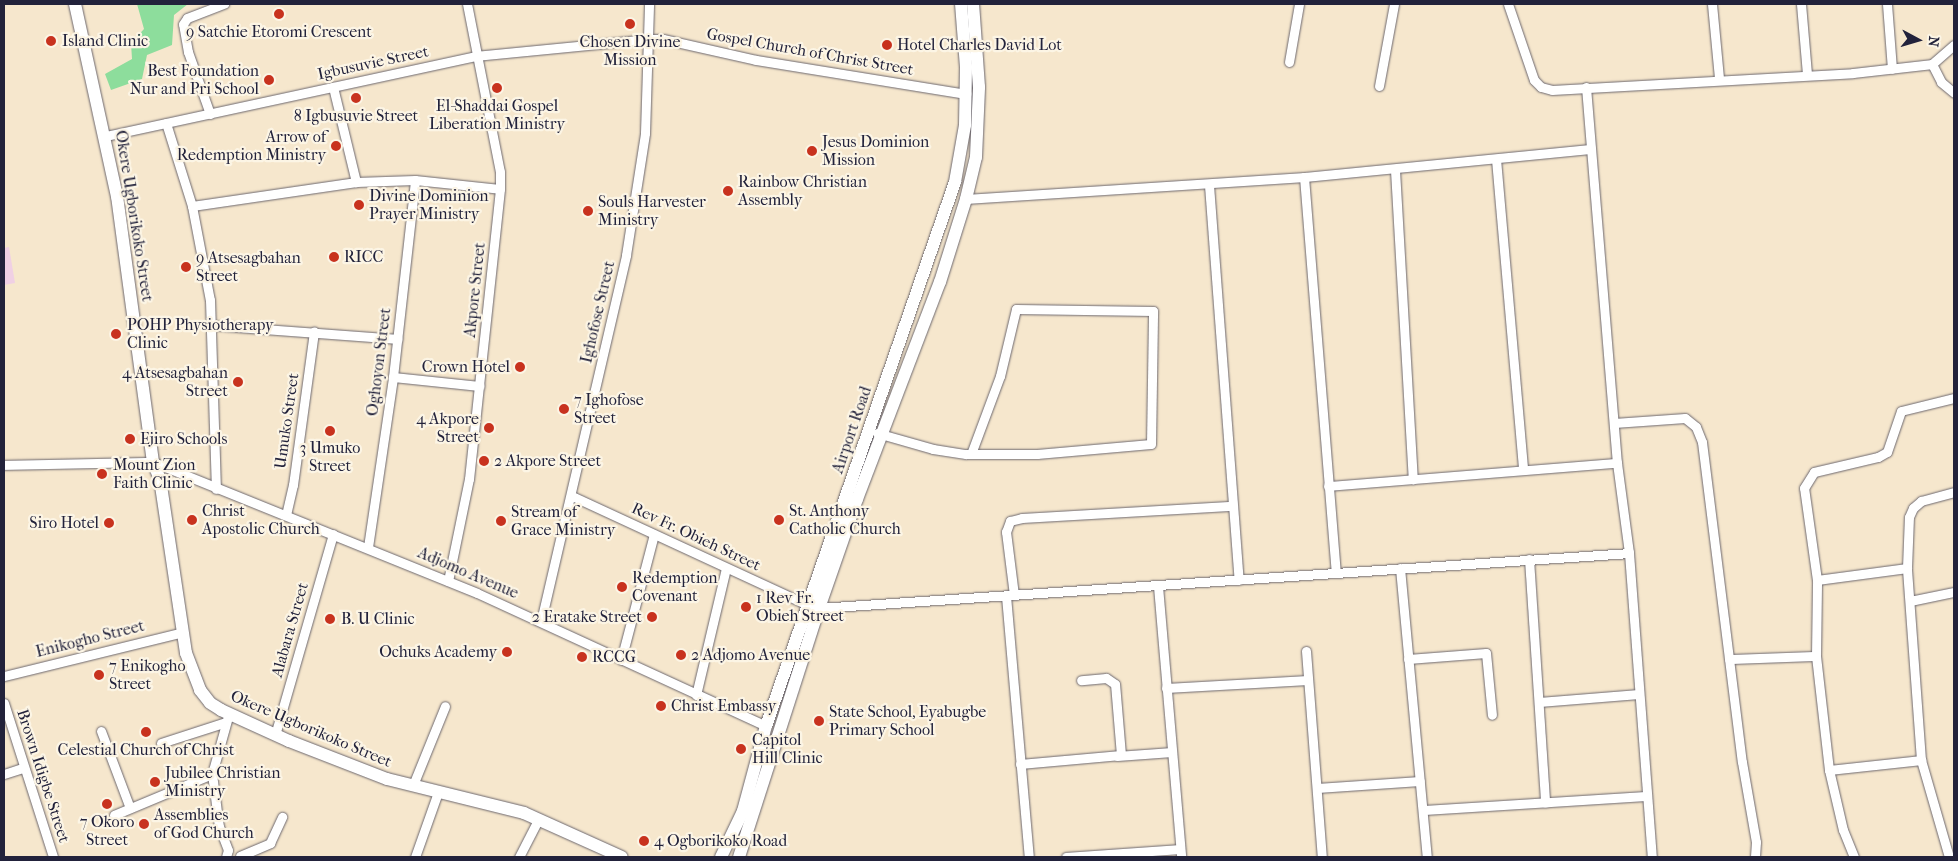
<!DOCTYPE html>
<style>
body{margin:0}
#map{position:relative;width:1958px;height:861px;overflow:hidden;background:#f6e7cd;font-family:"IM FELL French Canon",serif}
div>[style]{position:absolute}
.built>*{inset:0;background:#f0d0e4}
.green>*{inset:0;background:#8ddd9c}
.roads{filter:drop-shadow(0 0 1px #6c676e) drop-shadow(0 0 1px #6c676e)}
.street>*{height:9px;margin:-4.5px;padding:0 4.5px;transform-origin:4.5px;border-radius:4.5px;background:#fff}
.secondary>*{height:12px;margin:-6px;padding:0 6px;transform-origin:6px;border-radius:6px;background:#fff}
.dots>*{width:14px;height:14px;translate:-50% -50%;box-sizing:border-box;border:2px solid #fcf5e5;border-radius:50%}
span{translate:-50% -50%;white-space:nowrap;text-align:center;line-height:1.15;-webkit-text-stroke:4.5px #fcf5e5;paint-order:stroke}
.poi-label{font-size:16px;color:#22223b}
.left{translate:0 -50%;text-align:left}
.right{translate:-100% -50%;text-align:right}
.street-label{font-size:16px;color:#22223b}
.frame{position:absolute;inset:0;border:5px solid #22223b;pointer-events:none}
.north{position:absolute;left:1893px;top:15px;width:50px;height:50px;-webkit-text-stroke:4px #fcf5e5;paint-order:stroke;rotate:96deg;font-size:14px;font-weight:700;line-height:20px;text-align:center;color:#22223b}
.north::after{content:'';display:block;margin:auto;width:18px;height:22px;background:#22223b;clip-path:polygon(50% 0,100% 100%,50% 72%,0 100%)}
</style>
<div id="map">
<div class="built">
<div style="clip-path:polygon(9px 247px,15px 283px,4px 285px,4px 248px)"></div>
</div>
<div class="green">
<div style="clip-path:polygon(137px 4px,188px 4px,174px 15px,172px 45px,147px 55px,142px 79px,111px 90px,105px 74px,132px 59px,131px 43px,144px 29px)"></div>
</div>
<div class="roads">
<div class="street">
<div style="left:1508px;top:4px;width:80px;rotate:71.1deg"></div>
<div style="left:1534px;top:80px;width:10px;rotate:45deg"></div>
<div style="left:1541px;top:87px;width:11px;rotate:15deg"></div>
<div style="left:1552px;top:90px;width:301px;rotate:-3.2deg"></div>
<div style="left:1853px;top:73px;width:80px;rotate:-6.5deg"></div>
<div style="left:1932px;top:64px;width:29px;rotate:-41deg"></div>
<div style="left:1712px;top:4px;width:74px;rotate:84.6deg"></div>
<div style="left:1801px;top:4px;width:70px;rotate:85.1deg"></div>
<div style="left:1887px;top:4px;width:65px;rotate:85.6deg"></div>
<div style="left:1289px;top:62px;width:59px;rotate:-80.2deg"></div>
<div style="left:1932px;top:64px;width:20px;rotate:63deg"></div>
<div style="left:1941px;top:82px;width:17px;rotate:40deg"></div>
<div style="left:1379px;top:86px;width:83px;rotate:-79.6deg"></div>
<div style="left:333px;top:87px;width:98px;rotate:76.4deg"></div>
<div style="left:1586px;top:87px;width:377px;rotate:85.3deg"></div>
<div style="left:1617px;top:463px;width:91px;rotate:82.4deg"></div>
<div style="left:1629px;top:553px;width:305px;rotate:85.7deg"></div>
<div style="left:210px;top:114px;width:66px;rotate:-109.5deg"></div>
<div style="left:188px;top:52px;width:28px;rotate:-100deg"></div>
<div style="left:183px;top:24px;width:7px;rotate:-56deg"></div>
<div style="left:187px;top:18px;width:40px;rotate:-21deg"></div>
<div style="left:166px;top:123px;width:87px;rotate:72.6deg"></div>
<div style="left:192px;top:206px;width:96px;rotate:79.2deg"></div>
<div style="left:210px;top:300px;width:189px;rotate:88.2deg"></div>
<div style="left:106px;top:136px;width:378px;rotate:-12.2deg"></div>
<div style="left:475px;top:56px;width:175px;rotate:-5.6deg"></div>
<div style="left:649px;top:39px;width:14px"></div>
<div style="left:663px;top:39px;width:95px;rotate:12.7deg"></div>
<div style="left:756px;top:60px;width:213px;rotate:9.2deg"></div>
<div style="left:1496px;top:159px;width:312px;rotate:85deg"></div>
<div style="left:1395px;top:170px;width:310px;rotate:86.7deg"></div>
<div style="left:1304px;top:177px;width:396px;rotate:85.4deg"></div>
<div style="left:1209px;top:185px;width:396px;rotate:85.7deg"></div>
<div style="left:966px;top:199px;width:339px;rotate:-3.7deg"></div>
<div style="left:1304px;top:177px;width:288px;rotate:-5.6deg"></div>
<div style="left:192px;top:206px;width:166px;rotate:-8.3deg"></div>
<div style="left:356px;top:182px;width:59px;rotate:-1.9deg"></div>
<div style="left:415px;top:180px;width:85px;rotate:6deg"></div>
<div style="left:211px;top:325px;width:187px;rotate:4.3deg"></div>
<div style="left:393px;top:377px;width:87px;rotate:5.9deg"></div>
<div style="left:1614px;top:423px;width:71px;rotate:-4deg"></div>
<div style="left:1685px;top:418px;width:14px;rotate:39deg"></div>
<div style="left:1696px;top:427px;width:16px;rotate:68deg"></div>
<div style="left:1702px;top:442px;width:322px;rotate:82.9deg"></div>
<div style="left:1742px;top:762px;width:81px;rotate:80.1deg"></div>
<div style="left:1756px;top:842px;width:15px;rotate:94deg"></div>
<div style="left:877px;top:433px;width:58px;rotate:15.9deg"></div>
<div style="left:933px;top:449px;width:33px;rotate:9deg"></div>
<div style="left:966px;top:454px;width:71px"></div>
<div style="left:1037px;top:454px;width:114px;rotate:-5deg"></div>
<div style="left:1151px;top:444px;width:133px;rotate:-89.1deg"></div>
<div style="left:1153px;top:311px;width:137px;rotate:-179.2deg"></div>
<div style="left:1016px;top:309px;width:69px;rotate:103.4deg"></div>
<div style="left:1000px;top:376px;width:83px;rotate:110.4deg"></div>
<div style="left:4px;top:465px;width:149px;rotate:-1.2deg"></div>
<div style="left:153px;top:462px;width:349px;rotate:22deg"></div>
<div style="left:477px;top:593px;width:318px;rotate:24.7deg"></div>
<div style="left:1328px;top:486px;width:290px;rotate:-4.6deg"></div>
<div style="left:572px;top:496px;width:260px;rotate:24.8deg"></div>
<div style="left:286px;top:515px;width:31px;rotate:-77deg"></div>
<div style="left:293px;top:485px;width:155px;rotate:-82.2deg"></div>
<div style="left:368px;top:547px;width:172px;rotate:-81.6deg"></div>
<div style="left:393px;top:377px;width:198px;rotate:-83.6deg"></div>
<div style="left:1529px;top:559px;width:244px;rotate:86.2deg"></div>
<div style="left:1400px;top:568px;width:290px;rotate:84.7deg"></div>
<div style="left:1817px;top:580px;width:91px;rotate:-7.6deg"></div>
<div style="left:448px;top:581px;width:104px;rotate:-78.4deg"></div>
<div style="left:469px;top:479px;width:292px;rotate:-83.9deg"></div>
<div style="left:500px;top:189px;width:17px;rotate:-90deg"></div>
<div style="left:500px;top:172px;width:171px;rotate:-101.1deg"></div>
<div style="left:1158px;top:586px;width:272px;rotate:85.1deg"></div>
<div style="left:1014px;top:595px;width:64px;rotate:-97.2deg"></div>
<div style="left:1006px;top:532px;width:12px;rotate:-70deg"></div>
<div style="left:1010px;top:521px;width:12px;rotate:-14deg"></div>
<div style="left:1022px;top:518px;width:211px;rotate:-3.3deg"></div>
<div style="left:1006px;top:596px;width:262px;rotate:85deg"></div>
<div style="left:1910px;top:601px;width:45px;rotate:-11.6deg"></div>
<div style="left:819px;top:608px;width:812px;rotate:-3.88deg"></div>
<div style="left:541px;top:621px;width:376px;rotate:-76.9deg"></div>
<div style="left:626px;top:255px;width:123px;rotate:-81.1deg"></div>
<div style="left:645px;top:133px;width:129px;rotate:-88.2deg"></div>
<div style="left:1306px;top:651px;width:207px;rotate:85.6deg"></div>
<div style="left:1408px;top:659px;width:78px;rotate:-4.4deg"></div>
<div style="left:1486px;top:653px;width:62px;rotate:84.5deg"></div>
<div style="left:1729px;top:659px;width:87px;rotate:-2deg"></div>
<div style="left:621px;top:660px;width:130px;rotate:-75.3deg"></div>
<div style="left:4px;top:676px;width:184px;rotate:-13.8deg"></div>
<div style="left:1166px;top:688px;width:142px;rotate:-3.2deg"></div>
<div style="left:696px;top:695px;width:130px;rotate:-76.7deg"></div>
<div style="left:1539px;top:702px;width:100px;rotate:-4.6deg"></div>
<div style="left:4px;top:703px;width:162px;rotate:72.3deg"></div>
<div style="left:101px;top:731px;width:82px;rotate:69.4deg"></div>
<div style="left:275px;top:735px;width:209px;rotate:-73.9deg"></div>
<div style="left:161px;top:743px;width:68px;rotate:-17.9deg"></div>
<div style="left:1117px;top:756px;width:55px;rotate:-4.2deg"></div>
<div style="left:1020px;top:764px;width:101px;rotate:-5.1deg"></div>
<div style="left:1121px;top:755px;width:71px;rotate:-94.8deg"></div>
<div style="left:1115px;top:684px;width:11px;rotate:-146deg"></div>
<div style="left:1106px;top:678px;width:25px;rotate:175deg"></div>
<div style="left:1829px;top:770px;width:93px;rotate:-6.2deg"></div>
<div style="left:4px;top:774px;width:19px;rotate:-18deg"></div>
<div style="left:413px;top:785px;width:85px;rotate:-67.9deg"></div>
<div style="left:1317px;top:788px;width:103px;rotate:-3.9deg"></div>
<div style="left:1424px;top:810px;width:222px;rotate:-3.6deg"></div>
<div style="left:114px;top:815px;width:106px;rotate:-22.7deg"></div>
<div style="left:240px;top:856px;width:33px;rotate:-23deg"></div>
<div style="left:270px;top:843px;width:29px;rotate:-65deg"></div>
<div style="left:226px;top:857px;width:7px;rotate:-74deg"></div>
<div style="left:228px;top:850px;width:25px;rotate:-111deg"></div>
<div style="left:219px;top:827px;width:53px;rotate:-97.5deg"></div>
<div style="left:212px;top:774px;width:63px;rotate:-74.4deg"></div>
<div style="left:415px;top:857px;width:69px;rotate:-70.5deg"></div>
<div style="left:519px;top:857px;width:42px;rotate:-62.8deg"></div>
<div style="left:1066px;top:857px;width:114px;rotate:-4deg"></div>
<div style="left:1854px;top:857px;width:29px;rotate:-112deg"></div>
<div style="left:1843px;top:830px;width:62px;rotate:-103.1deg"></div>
<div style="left:1829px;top:770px;width:115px;rotate:-96.5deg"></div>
<div style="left:1816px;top:656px;width:76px;rotate:-89.2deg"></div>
<div style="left:1817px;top:580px;width:93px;rotate:-98deg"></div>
<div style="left:1804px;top:488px;width:19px;rotate:-58deg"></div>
<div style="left:1814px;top:472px;width:66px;rotate:-13.2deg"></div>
<div style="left:1878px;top:457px;width:10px;rotate:-29deg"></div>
<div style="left:1887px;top:452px;width:43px;rotate:-71.1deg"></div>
<div style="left:1901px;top:411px;width:55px;rotate:-13.8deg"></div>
<div style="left:1949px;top:857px;width:101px;rotate:-106.1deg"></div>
<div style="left:1921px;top:760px;width:193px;rotate:-94.2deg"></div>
<div style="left:1907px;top:568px;width:51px;rotate:-87.8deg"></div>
<div style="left:1909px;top:517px;width:10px;rotate:-66deg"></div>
<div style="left:1913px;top:508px;width:11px;rotate:-41deg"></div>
<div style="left:1921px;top:501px;width:34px;rotate:-15deg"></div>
</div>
<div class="secondary">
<div style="left:75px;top:4px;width:197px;rotate:77.7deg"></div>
<div style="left:117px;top:196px;width:268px;rotate:82.3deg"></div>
<div style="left:153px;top:462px;width:18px;rotate:68deg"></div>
<div style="left:160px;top:479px;width:176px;rotate:81.5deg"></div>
<div style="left:186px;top:653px;width:40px;rotate:69deg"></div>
<div style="left:200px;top:690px;width:16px;rotate:52deg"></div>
<div style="left:210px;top:703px;width:13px;rotate:32deg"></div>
<div style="left:221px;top:710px;width:75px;rotate:24.5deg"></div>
<div style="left:289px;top:741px;width:105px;rotate:21.2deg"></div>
<div style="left:387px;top:779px;width:141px;rotate:13.9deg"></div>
<div style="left:524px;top:813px;width:107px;rotate:24.2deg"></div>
<div style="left:721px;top:857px;width:51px;rotate:-64.4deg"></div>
<div style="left:743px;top:811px;width:88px;rotate:-74.9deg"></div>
<div style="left:766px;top:726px;width:576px;rotate:-70.84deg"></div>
<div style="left:955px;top:182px;width:58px;rotate:-80deg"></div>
<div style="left:965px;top:125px;width:58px;rotate:-89deg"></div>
<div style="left:966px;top:67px;width:63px;rotate:-94.5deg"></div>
<div style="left:739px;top:857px;width:262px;rotate:-72.2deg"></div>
<div style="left:819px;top:608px;width:115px;rotate:-70.8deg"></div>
<div style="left:857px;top:499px;width:232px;rotate:-69.1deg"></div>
<div style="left:940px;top:282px;width:87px;rotate:-72.6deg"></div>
<div style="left:966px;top:199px;width:43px;rotate:-76.6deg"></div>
<div style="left:976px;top:157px;width:70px;rotate:-87.5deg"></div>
<div style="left:979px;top:87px;width:83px;rotate:-94.1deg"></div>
</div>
</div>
<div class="dots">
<div style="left:279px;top:14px;background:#c8321e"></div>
<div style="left:630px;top:24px;background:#c8321e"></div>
<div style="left:51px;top:41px;background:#c8321e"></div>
<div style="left:887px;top:45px;background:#c8321e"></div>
<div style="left:269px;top:80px;background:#c8321e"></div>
<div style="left:497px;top:88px;background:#c8321e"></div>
<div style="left:356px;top:98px;background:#c8321e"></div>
<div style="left:336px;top:146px;background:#c8321e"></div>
<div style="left:812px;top:151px;background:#c8321e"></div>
<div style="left:728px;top:191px;background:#c8321e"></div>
<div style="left:359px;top:205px;background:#c8321e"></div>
<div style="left:588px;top:211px;background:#c8321e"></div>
<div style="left:334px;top:257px;background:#c8321e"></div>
<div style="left:186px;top:267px;background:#c8321e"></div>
<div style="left:116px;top:334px;background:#c8321e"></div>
<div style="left:520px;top:367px;background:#c8321e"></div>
<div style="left:238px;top:382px;background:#c8321e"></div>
<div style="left:564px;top:409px;background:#c8321e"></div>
<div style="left:489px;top:428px;background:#c8321e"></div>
<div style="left:330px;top:431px;background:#c8321e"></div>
<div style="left:130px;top:439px;background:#c8321e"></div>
<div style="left:484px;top:461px;background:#c8321e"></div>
<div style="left:102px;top:474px;background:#c8321e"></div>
<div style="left:192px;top:520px;background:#c8321e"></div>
<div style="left:779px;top:520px;background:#c8321e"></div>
<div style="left:501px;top:521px;background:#c8321e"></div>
<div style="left:109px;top:523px;background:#c8321e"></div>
<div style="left:622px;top:587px;background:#c8321e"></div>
<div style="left:746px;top:607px;background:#c8321e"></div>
<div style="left:652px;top:617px;background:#c8321e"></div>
<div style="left:330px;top:619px;background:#c8321e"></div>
<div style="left:507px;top:652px;background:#c8321e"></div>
<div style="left:681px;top:655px;background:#c8321e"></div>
<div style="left:582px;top:657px;background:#c8321e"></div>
<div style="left:99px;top:675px;background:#c8321e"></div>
<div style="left:661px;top:706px;background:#c8321e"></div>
<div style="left:819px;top:721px;background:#c8321e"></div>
<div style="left:146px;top:732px;background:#c8321e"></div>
<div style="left:741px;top:749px;background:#c8321e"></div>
<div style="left:155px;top:782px;background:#c8321e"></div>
<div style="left:107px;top:804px;background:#c8321e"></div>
<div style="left:144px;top:824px;background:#c8321e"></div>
<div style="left:644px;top:841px;background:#c8321e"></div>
</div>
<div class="poi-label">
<span style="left:279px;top:32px">9 Satchie Etoromi Crescent</span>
<span class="left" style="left:62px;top:41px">Island Clinic</span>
<span style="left:630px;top:51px">Chosen Divine<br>Mission</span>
<span class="left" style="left:897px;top:45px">Hotel Charles David Lot</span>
<span class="right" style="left:259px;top:80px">Best Foundation<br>Nur and Pri School</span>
<span style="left:497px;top:115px">El-Shaddai Gospel<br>Liberation Ministry</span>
<span style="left:356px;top:116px">8 Igbusuvie Street</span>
<span class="right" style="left:326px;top:146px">Arrow of<br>Redemption Ministry</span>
<span class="left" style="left:822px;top:151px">Jesus Dominion<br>Mission</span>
<span class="left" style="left:738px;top:191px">Rainbow Christian<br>Assembly</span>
<span class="left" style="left:369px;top:205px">Divine Dominion<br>Prayer Ministry</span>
<span class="left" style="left:598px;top:211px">Souls Harvester<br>Ministry</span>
<span class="left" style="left:344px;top:257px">RICC</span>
<span class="left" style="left:196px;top:267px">9 Atsesagbahan<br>Street</span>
<span class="left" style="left:127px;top:334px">POHP Physiotherapy<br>Clinic</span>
<span class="right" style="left:510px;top:367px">Crown Hotel</span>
<span class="right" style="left:228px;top:382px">4 Atsesagbahan<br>Street</span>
<span class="left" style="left:574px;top:409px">7 Ighofose<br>Street</span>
<span class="right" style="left:479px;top:428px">4 Akpore<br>Street</span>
<span class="left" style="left:140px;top:439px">Ejiro Schools</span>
<span style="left:330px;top:457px">3 Umuko<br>Street</span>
<span class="left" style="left:494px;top:461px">2 Akpore Street</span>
<span class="left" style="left:113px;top:474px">Mount Zion<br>Faith Clinic</span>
<span class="left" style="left:202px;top:520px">Christ<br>Apostolic Church</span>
<span class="left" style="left:789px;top:520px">St. Anthony<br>Catholic Church</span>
<span class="left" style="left:511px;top:521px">Stream of<br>Grace Ministry</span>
<span class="right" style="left:99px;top:523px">Siro Hotel</span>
<span class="left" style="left:632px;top:587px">Redemption<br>Covenant</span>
<span class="left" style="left:756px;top:607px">1 Rev Fr.<br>Obieh Street</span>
<span class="right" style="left:642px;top:617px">2 Eratake Street</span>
<span class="left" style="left:341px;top:619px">B. U Clinic</span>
<span class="right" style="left:497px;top:652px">Ochuks Academy</span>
<span class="left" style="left:691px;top:655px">2 Adjomo Avenue</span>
<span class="left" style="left:592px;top:657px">RCCG</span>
<span class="left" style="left:109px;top:675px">7 Enikogho<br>Street</span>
<span class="left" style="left:671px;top:706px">Christ Embassy</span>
<span class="left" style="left:829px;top:721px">State School, Eyabugbe<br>Primary School</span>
<span class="left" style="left:752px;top:749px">Capitol<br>Hill Clinic</span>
<span style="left:146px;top:750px">Celestial Church of Christ</span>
<span class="left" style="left:165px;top:782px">Jubilee Christian<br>Ministry</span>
<span class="left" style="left:154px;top:824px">Assemblies<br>of God Church</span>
<span style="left:107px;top:831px">7 Okoro<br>Street</span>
<span class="left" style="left:654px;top:841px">4 Ogborikoko Road</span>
</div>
<div class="street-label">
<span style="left:810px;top:52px;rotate:10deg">Gospel Church of Christ Street</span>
<span style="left:373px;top:63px;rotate:-12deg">Igbusuvie Street</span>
<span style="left:134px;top:216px;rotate:81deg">Okere Ugborikoko Street</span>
<span style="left:475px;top:290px;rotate:-84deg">Akpore Street</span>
<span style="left:598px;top:312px;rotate:-77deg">Ighofose Street</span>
<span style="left:379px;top:362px;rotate:-83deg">Oghoyon Street</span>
<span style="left:287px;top:421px;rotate:-82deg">Umuko Street</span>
<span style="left:852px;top:430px;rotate:-71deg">Airport Road</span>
<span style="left:696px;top:537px;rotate:25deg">Rev Fr. Obieh Street</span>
<span style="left:468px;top:573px;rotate:23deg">Adjomo Avenue</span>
<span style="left:290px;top:630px;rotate:-74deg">Alabara Street</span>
<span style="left:90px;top:639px;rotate:-14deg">Enikogho Street</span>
<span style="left:311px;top:729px;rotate:23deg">Okere Ugborikoko Street</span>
<span style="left:43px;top:776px;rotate:72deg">Brown Idigbe Street</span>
</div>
<div class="frame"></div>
<div class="north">N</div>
</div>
